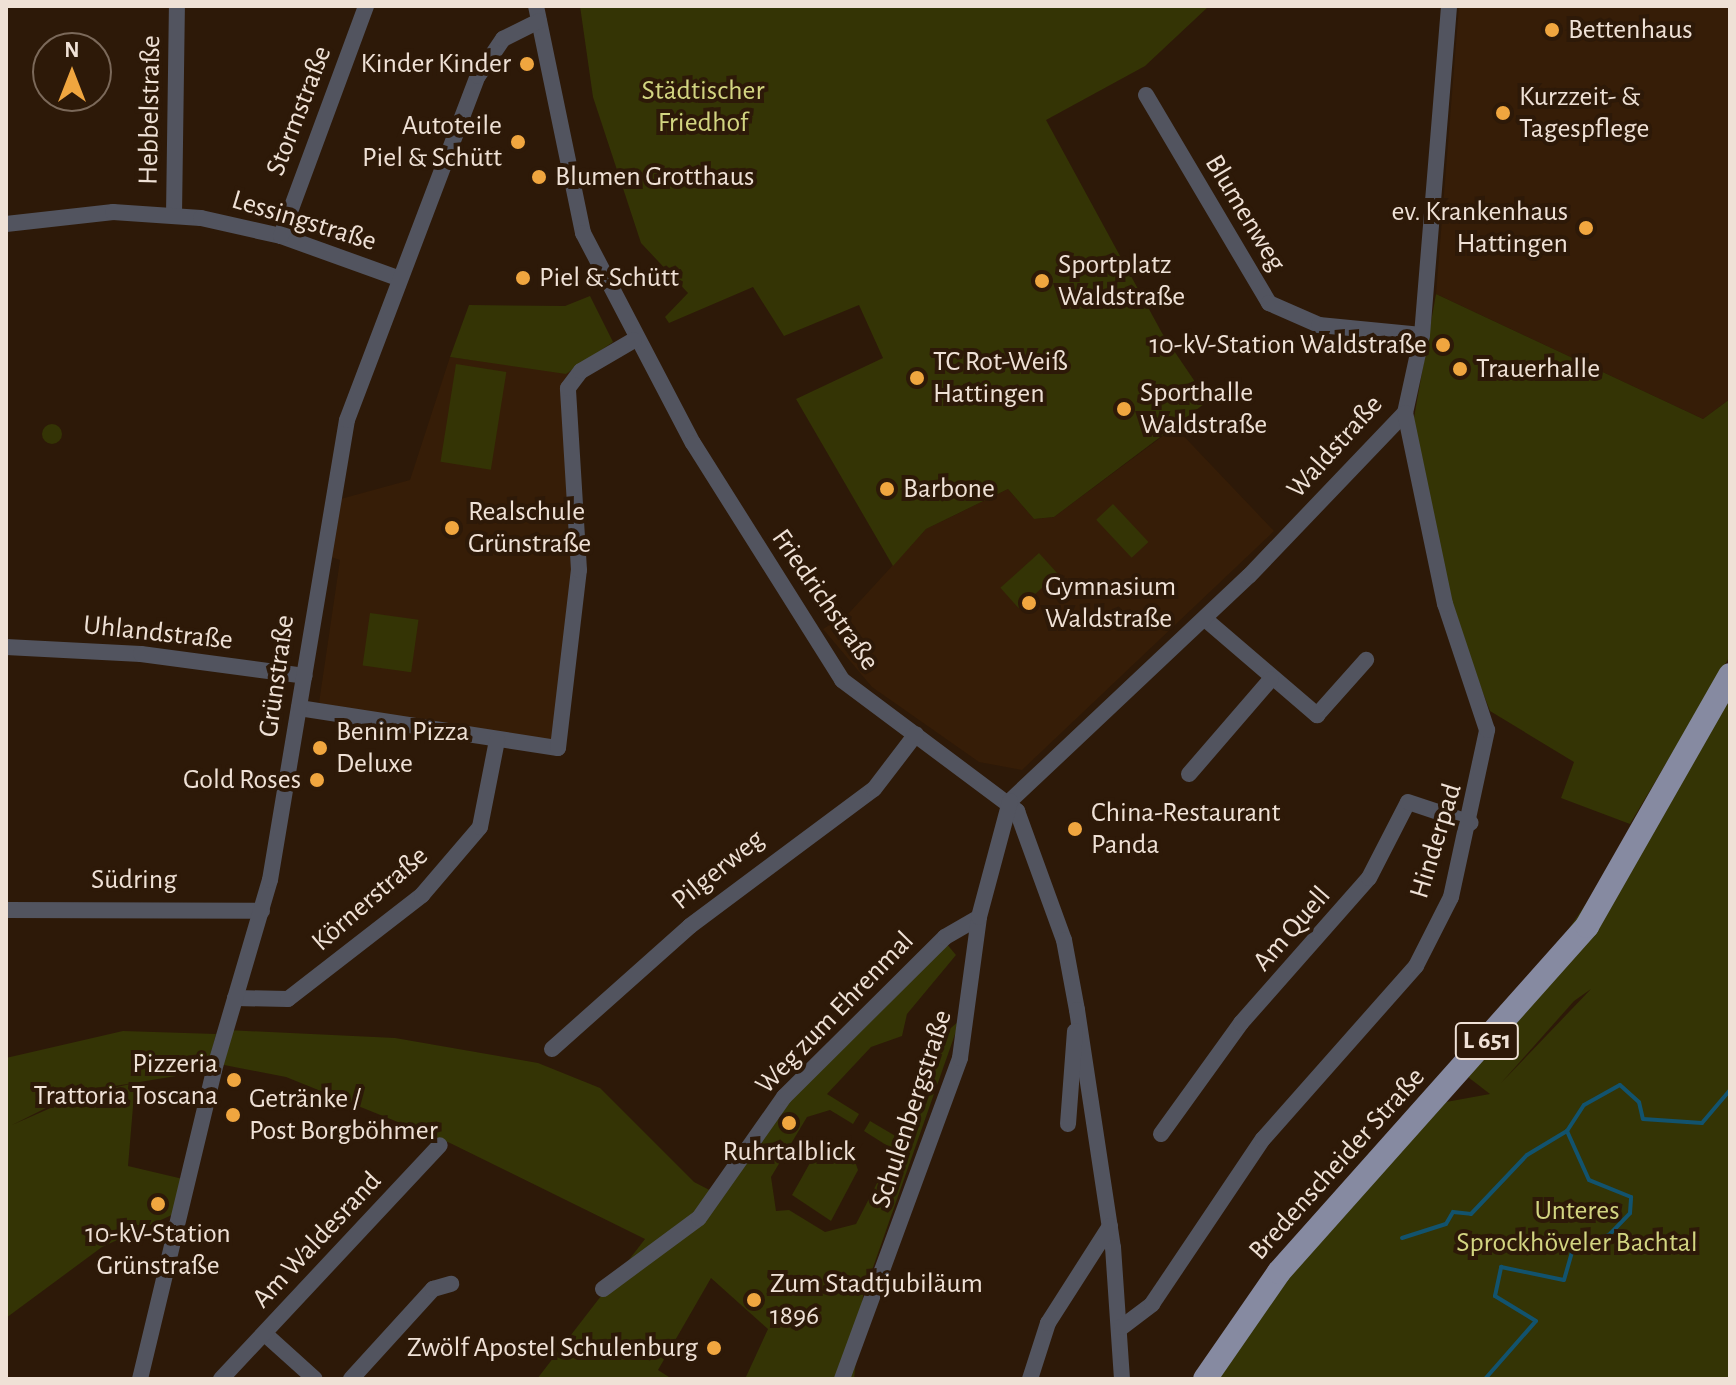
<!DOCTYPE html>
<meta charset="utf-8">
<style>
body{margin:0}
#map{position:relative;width:1736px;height:1385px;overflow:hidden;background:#2d1908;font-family:"Alegreya Sans",sans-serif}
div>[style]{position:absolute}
.built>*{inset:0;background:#361d07}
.green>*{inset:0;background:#343405;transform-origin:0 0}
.round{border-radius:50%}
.stream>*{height:4px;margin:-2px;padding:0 2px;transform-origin:2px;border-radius:2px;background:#12536e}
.street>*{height:16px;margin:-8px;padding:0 8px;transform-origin:8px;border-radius:8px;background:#52545f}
.primary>*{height:24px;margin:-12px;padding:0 12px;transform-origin:12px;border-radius:12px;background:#868aa1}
.dots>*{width:22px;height:22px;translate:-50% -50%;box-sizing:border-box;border:4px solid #2d1908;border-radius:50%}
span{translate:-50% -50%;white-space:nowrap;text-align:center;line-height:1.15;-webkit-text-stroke:8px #2d1908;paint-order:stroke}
.shield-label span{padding:2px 6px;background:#2d1908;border:2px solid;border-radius:6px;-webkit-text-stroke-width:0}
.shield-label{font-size:26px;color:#efe1d6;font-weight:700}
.poi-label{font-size:28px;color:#efe1d6}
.left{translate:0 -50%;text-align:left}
.right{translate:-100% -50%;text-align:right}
.park-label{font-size:28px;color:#d2d581}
.street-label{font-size:28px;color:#efe1d6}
.frame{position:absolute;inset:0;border:8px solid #efe1d6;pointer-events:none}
.north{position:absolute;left:32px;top:32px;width:80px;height:80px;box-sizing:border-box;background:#2d1908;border:2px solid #7b695a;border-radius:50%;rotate:0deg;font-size:22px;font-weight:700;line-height:32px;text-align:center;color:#efe1d6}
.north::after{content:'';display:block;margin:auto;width:28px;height:36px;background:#f0a63f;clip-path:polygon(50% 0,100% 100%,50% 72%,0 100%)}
</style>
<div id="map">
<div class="built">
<div style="clip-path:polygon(1459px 6px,1730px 6px,1730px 399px,1703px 419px,1436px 294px)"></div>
<div style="clip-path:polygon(450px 357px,570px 372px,574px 572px,554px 743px,319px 703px,340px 560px,328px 556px,337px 500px,410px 480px)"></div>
<div style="clip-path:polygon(1175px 427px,1274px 531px,1022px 770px,979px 762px,872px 687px,823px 629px,849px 613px,926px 529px,1008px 489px,1034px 519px,1054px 517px)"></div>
</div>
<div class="green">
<div style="clip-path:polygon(580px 6px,1209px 6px,1145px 66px,1046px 120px,1162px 333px,1208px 401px,1054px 517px,1034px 519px,1008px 489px,926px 529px,893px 566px,796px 399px,883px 358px,859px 305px,784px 336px,753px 287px,669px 323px,665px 317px,688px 293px,641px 243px,593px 97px)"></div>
<div style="clip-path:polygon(1436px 294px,1703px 419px,1730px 399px,1730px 656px,1630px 824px,1561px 798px,1574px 762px,1490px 711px,1466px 649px,1450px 606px,1413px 423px)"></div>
<div style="clip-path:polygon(590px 296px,613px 342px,566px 374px,450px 357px,469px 305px,565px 306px)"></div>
<div style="left:456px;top:364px;width:51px;height:99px;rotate:9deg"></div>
<div class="round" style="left:42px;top:424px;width:20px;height:20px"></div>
<div style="left:1113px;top:504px;width:52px;height:23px;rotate:47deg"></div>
<div style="left:1039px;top:553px;width:28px;height:52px;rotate:48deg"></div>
<div style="left:370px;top:613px;width:49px;height:53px;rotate:8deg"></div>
<div style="clip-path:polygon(evenodd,1730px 692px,1730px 1379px,1215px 1379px,1321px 1232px,1446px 1102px,1490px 1094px,1468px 1077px,1730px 692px,1591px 989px,1501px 1083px,1574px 1001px,1591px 989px)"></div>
<div style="clip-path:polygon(945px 942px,956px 955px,907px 1014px,902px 1036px,871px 1047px,827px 1094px,859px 1114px,853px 1124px,830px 1110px,807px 1117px,771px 1177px,776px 1211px,789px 1210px,825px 1232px,856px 1224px,894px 1150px,864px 1131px,870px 1121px,904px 1141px,926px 1050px,960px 1020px,863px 1296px,854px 1379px,745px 1379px,768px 1329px,711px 1278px,658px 1370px,672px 1379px,537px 1379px,645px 1239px,450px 1143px,286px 1077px,219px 1064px,227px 1030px,395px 1038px,538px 1063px,600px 1088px,694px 1182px,721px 1196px,781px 1106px)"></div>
<div style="clip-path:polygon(123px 1031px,216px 1034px,207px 1071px,78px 1092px,12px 1125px,80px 1095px,135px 1083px,128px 1166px,183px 1179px,174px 1214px,102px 1247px,6px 1318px,6px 1058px)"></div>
<div style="clip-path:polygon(832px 1145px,852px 1153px,858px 1170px,831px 1221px,792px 1195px,815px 1154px)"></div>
</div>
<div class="stream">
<div style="left:1402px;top:1238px;width:46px;rotate:-17.7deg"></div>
<div style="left:1446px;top:1224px;width:14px;rotate:-60deg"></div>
<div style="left:1453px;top:1212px;width:18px;rotate:6deg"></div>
<div style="left:1471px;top:1214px;width:81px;rotate:-46.5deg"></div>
<div style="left:1527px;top:1155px;width:47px;rotate:-31deg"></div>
<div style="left:1485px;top:1379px;width:77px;rotate:-48.7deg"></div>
<div style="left:1536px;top:1321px;width:48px;rotate:-148.6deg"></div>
<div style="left:1495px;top:1296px;width:30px;rotate:-78deg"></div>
<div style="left:1501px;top:1267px;width:64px;rotate:11.7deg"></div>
<div style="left:1564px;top:1280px;width:36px;rotate:-74deg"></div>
<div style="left:1574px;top:1245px;width:36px;rotate:-16deg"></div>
<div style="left:1609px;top:1235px;width:30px;rotate:-46deg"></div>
<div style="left:1630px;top:1213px;width:16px;rotate:-86deg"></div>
<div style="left:1631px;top:1197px;width:45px;rotate:-158deg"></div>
<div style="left:1589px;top:1180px;width:54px;rotate:-114.2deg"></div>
<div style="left:1567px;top:1131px;width:31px;rotate:-57deg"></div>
<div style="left:1584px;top:1105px;width:41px;rotate:-29.1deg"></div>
<div style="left:1620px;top:1085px;width:25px;rotate:42deg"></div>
<div style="left:1639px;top:1102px;width:17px;rotate:77deg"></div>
<div style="left:1643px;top:1119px;width:59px;rotate:3.9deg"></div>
<div style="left:1702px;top:1123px;width:43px;rotate:-49.7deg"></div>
</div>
<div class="street">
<div style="left:536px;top:6px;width:232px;rotate:78.3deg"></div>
<div style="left:583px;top:233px;width:237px;rotate:62.4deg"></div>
<div style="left:693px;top:443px;width:280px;rotate:57.8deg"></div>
<div style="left:842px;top:680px;width:219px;rotate:36.8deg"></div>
<div style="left:1017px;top:811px;width:137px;rotate:70deg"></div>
<div style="left:1064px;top:940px;width:71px;rotate:79.5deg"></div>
<div style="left:1077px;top:1010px;width:240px;rotate:81.4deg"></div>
<div style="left:1113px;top:1247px;width:132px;rotate:86.1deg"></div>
<div style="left:1146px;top:95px;width:242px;rotate:59.4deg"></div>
<div style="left:1269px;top:303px;width:55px;rotate:23.7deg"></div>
<div style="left:1319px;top:325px;width:103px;rotate:5.5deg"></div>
<div style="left:174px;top:215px;width:209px;rotate:-89.2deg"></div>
<div style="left:6px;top:224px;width:108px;rotate:-6.4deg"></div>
<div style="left:113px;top:212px;width:88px;rotate:3.9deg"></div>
<div style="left:201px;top:218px;width:82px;rotate:12.7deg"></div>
<div style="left:281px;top:236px;width:121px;rotate:19.8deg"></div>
<div style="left:281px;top:236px;width:245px;rotate:-69.7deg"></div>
<div style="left:1205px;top:619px;width:148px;rotate:40.6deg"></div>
<div style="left:1317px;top:715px;width:74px;rotate:-48.3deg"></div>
<div style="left:6px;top:647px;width:135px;rotate:3deg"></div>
<div style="left:141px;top:654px;width:165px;rotate:7.6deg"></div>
<div style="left:299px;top:708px;width:262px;rotate:8.8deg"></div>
<div style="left:558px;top:748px;width:179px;rotate:-83.3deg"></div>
<div style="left:579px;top:570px;width:182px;rotate:-93.5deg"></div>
<div style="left:568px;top:388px;width:21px;rotate:-53deg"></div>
<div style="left:581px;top:371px;width:61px;rotate:-30.3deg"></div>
<div style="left:1189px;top:774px;width:125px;rotate:-49.2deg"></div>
<div style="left:1010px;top:801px;width:328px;rotate:-43.3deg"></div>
<div style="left:1249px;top:576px;width:226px;rotate:-46.3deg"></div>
<div style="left:1405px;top:413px;width:80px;rotate:-77.7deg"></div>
<div style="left:1422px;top:335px;width:330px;rotate:-85.3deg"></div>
<div style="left:6px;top:910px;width:256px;rotate:0.2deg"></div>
<div style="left:235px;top:998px;width:53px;rotate:1.1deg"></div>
<div style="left:288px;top:999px;width:170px;rotate:-37.8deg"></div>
<div style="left:422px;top:895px;width:89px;rotate:-49.5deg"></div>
<div style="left:480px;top:827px;width:89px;rotate:-78.9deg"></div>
<div style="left:552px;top:1049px;width:185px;rotate:-41.7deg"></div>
<div style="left:690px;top:926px;width:229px;rotate:-36.7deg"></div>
<div style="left:874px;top:789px;width:69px;rotate:-52.6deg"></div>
<div style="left:1068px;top:1124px;width:93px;rotate:-85.7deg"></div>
<div style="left:1161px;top:1134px;width:137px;rotate:-54.2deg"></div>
<div style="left:1241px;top:1023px;width:193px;rotate:-48.6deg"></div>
<div style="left:1369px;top:878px;width:85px;rotate:-62.8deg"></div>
<div style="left:1408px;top:802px;width:66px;rotate:18.4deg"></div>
<div style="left:603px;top:1289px;width:119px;rotate:-36.5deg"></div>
<div style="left:699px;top:1218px;width:148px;rotate:-54.9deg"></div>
<div style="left:784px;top:1097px;width:227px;rotate:-44.8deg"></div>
<div style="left:945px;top:937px;width:39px;rotate:-30deg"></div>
<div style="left:1122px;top:1327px;width:38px;rotate:-37deg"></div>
<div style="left:1152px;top:1304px;width:199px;rotate:-56.1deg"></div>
<div style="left:1263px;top:1139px;width:231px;rotate:-48.5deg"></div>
<div style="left:1416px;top:966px;width:77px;rotate:-63.1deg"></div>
<div style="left:1451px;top:897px;width:171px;rotate:-77.8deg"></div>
<div style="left:1487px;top:730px;width:133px;rotate:-108.4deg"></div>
<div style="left:1445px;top:604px;width:195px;rotate:-101.8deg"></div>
<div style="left:265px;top:1334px;width:67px;rotate:42deg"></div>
<div style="left:140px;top:1379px;width:318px;rotate:-76.5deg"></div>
<div style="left:214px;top:1070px;width:198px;rotate:-73.6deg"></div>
<div style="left:270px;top:880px;width:466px;rotate:-80.5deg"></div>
<div style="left:347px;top:420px;width:368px;rotate:-69.2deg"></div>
<div style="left:478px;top:76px;width:45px;rotate:-56deg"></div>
<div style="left:503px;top:39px;width:40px;rotate:-26.6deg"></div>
<div style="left:221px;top:1379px;width:320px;rotate:-46.9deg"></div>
<div style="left:351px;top:1379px;width:122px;rotate:-47.7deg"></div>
<div style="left:433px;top:1289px;width:19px;rotate:-16deg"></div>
<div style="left:842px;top:1379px;width:342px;rotate:-69.8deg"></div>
<div style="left:960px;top:1058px;width:142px;rotate:-82.3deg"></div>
<div style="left:979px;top:917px;width:120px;rotate:-75deg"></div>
<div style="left:1030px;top:1379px;width:59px;rotate:-72.2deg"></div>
<div style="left:1048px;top:1323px;width:115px;rotate:-57.4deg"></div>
</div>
<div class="primary">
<div style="left:1205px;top:1379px;width:130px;rotate:-55.3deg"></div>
<div style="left:1279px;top:1272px;width:463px;rotate:-48.3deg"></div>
<div style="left:1587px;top:926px;width:289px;rotate:-60.3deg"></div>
</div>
<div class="dots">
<div style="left:1552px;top:30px;background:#f0a63f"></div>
<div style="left:527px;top:64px;background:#f0a63f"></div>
<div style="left:1503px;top:113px;background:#f0a63f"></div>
<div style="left:518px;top:142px;background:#f0a63f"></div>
<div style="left:539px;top:177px;background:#f0a63f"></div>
<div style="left:1586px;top:228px;background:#f0a63f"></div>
<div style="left:523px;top:278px;background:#f0a63f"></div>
<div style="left:1042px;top:281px;background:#f0a63f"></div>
<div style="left:1443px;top:345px;background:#f0a63f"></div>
<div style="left:1460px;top:369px;background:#f0a63f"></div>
<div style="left:917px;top:378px;background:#f0a63f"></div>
<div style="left:1124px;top:409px;background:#f0a63f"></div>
<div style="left:887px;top:489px;background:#f0a63f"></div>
<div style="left:452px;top:528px;background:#f0a63f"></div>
<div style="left:1029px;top:603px;background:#f0a63f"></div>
<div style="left:320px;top:748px;background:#f0a63f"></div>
<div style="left:317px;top:780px;background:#f0a63f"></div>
<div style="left:1075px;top:829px;background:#f0a63f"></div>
<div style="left:234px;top:1080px;background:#f0a63f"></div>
<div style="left:233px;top:1115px;background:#f0a63f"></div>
<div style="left:789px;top:1123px;background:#f0a63f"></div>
<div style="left:158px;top:1204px;background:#f0a63f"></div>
<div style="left:754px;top:1300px;background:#f0a63f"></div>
<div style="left:714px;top:1348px;background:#f0a63f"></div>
</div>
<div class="shield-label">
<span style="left:1487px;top:1041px">L 651</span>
</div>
<div class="poi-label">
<span class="left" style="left:1568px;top:30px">Bettenhaus</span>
<span class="right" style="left:511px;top:64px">Kinder Kinder</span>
<span class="left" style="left:1519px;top:113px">Kurzzeit- &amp;<br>Tagespflege</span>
<span class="right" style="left:502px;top:142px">Autoteile<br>Piel &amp; Schütt</span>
<span class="left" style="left:555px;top:177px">Blumen Grotthaus</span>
<span class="right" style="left:1568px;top:228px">ev. Krankenhaus<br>Hattingen</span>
<span class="left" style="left:1058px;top:281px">Sportplatz<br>Waldstraße</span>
<span class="left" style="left:539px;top:278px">Piel &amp; Schütt</span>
<span class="right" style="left:1427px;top:345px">10-kV-Station Waldstraße</span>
<span class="left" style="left:933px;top:378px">TC Rot-Weiß<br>Hattingen</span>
<span class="left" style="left:1476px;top:369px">Trauerhalle</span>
<span class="left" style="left:1140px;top:409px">Sporthalle<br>Waldstraße</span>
<span class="left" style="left:903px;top:489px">Barbone</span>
<span class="left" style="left:468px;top:528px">Realschule<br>Grünstraße</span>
<span class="left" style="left:1045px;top:603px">Gymnasium<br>Waldstraße</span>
<span class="left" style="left:336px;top:748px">Benim Pizza<br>Deluxe</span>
<span class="right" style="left:301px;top:780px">Gold Roses</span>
<span class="left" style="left:1091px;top:829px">China-Restaurant<br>Panda</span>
<span class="right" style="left:218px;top:1080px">Pizzeria<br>Trattoria Toscana</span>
<span class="left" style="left:249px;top:1115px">Getränke /<br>Post Borgböhmer</span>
<span style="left:789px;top:1152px">Ruhrtalblick</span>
<span style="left:158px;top:1250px">10-kV-Station<br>Grünstraße</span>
<span class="left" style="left:770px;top:1300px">Zum Stadtjubiläum<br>1896</span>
<span class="right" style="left:698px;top:1348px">Zwölf Apostel Schulenburg</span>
</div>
<div class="park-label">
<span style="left:703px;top:107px">Städtischer<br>Friedhof</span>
<span style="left:1577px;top:1227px">Unteres<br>Sprockhöveler Bachtal</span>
</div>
<div class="street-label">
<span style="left:150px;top:110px;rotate:-89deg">Hebbelstraße</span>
<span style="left:299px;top:111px;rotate:-69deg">Stormstraße</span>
<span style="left:1245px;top:213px;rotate:59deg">Blumenweg</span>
<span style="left:304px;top:221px;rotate:17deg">Lessingstraße</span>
<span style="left:1335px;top:447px;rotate:-48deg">Waldstraße</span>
<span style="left:825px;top:600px;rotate:55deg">Friedrichstraße</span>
<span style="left:158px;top:633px;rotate:6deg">Uhlandstraße</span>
<span style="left:277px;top:676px;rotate:-82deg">Grünstraße</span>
<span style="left:1436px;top:841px;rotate:-73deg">Hinderpad</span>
<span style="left:718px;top:870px;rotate:-39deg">Pilgerweg</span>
<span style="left:134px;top:880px">Südring</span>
<span style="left:370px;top:899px;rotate:-41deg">Körnerstraße</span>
<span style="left:1292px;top:929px;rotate:-49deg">Am Quell</span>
<span style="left:835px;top:1013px;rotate:-46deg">Weg zum Ehrenmal</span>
<span style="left:912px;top:1109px;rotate:-72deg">Schulenbergstraße</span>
<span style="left:1337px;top:1164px;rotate:-48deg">Bredenscheider Straße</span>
<span style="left:317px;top:1240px;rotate:-47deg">Am Waldesrand</span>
</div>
<div class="frame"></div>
<div class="north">N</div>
</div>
